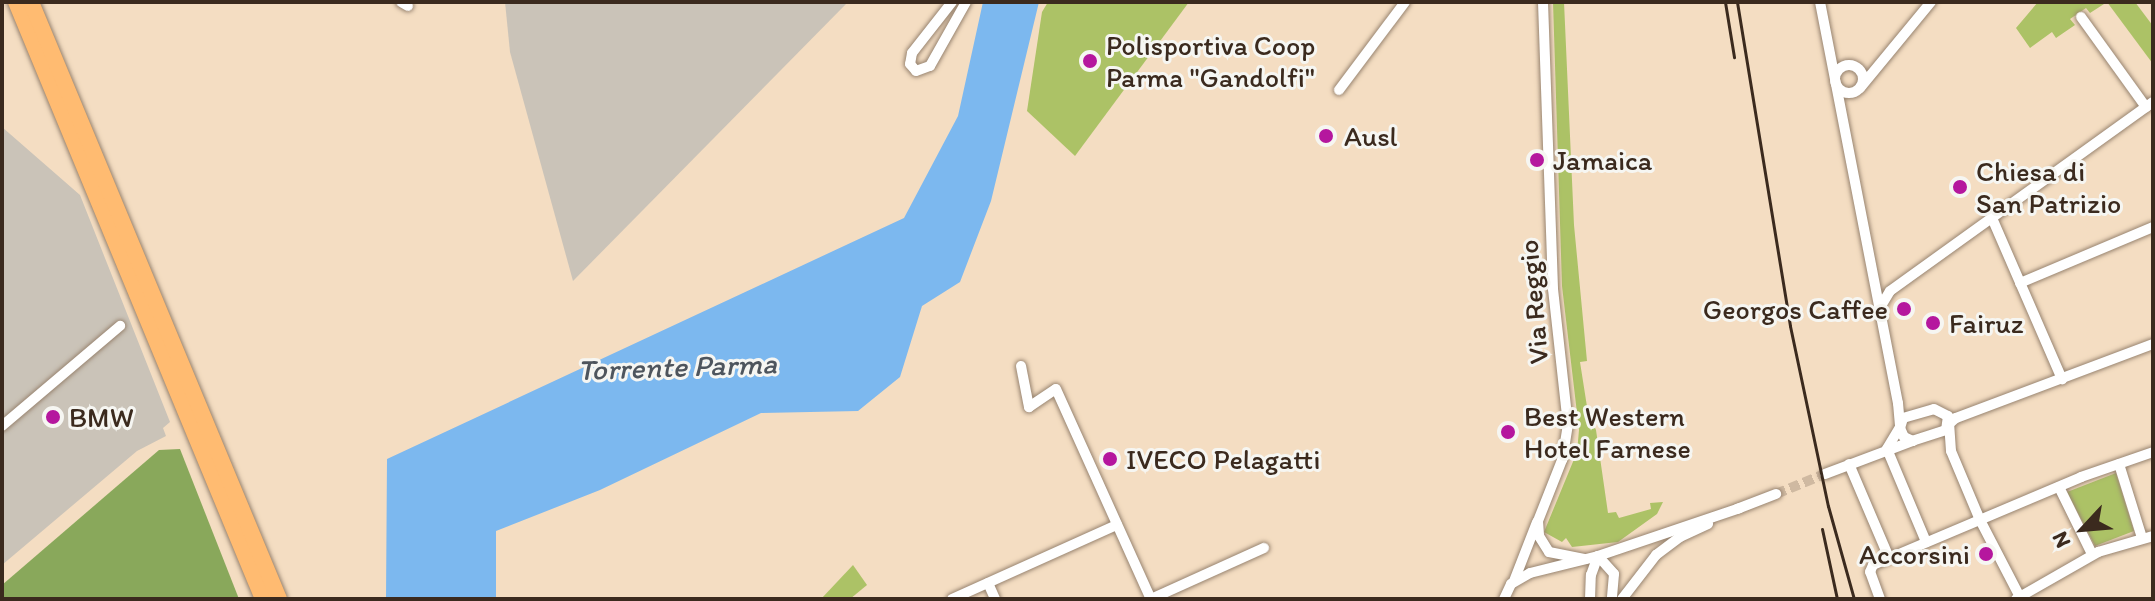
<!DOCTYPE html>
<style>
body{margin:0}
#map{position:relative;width:2155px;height:601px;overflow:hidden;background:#f4ddc2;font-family:Itim,sans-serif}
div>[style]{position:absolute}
.industrial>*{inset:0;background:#cac3b8}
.green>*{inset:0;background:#acc266}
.forest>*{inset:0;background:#89a85b}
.water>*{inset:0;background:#7cb8ef}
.minor-tunnel>*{height:10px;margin-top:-5px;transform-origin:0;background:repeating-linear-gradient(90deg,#cfb9a1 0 10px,transparent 0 15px)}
.roads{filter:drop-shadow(0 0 2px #988470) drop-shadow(0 0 2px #988470)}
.minor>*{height:10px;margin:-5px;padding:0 5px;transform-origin:5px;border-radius:5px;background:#fff}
.minor>.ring{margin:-5px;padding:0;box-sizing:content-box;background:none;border:10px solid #fff;border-radius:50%}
.highway>*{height:16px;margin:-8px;padding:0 8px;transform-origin:8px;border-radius:8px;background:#ffbb71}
.rail>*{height:3px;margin:-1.5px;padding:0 1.5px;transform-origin:1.5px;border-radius:1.5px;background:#3b2a1e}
.dots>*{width:22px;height:22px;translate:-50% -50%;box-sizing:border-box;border:4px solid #f6f6f2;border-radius:50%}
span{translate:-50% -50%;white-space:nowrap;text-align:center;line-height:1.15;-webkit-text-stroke:6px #f6f6f2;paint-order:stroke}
.poi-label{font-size:28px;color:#3b2a1e}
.left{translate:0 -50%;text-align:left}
.right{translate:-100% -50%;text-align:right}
.street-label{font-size:28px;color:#3b2a1e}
.water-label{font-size:30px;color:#4e555d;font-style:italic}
.frame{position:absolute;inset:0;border:4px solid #3b2a1e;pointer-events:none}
.north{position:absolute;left:2043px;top:489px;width:80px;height:80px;-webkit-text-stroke:6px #f6f6f2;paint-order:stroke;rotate:244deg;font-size:22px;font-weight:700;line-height:32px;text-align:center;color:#3b2a1e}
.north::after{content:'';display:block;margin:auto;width:28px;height:36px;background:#3b2a1e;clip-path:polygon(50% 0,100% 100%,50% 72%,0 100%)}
</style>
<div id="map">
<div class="industrial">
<div style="clip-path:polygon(505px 2px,848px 2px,573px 281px,510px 52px)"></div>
<div style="clip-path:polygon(2px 127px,80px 195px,170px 422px,163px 428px,166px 436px,137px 451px,2px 565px)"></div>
</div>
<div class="green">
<div style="clip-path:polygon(1048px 2px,1189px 2px,1075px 156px,1027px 111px,1042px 12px)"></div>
<div style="clip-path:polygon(1553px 2px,1564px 2px,1574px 225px,1587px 361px,1580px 362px,1588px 413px,1596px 430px,1608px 513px,1616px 512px,1619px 518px,1651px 509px,1650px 503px,1663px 502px,1657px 514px,1618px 542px,1572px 547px,1566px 538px,1562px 542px,1544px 532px,1577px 452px,1579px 430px,1562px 286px)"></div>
<div style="clip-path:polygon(2038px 2px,2102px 2px,2104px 4px,2090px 13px,2086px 8px,2070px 19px,2075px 25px,2056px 38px,2052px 32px,2030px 48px,2016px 28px)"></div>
<div style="clip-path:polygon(2107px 2px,2135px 2px,2153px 26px,2153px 64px)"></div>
<div style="clip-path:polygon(2116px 473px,2134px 531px,2095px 546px,2067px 492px)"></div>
<div style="clip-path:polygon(853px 565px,867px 585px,850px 599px,821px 599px)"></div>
</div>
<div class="forest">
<div style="clip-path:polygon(180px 449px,239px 599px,2px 599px,2px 585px,159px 450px)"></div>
</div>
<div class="water">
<div style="clip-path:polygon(983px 2px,1039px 2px,991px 201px,960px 282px,922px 306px,900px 377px,858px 411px,761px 413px,600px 490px,496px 531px,496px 599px,386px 599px,387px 459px,904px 218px,958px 116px)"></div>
</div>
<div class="minor-tunnel">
<div style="left:1776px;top:494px;width:53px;rotate:-22.2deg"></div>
</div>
<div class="roads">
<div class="minor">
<div style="left:401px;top:2px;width:8px;rotate:30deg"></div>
<div style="left:952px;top:2px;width:65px;rotate:128.1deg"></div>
<div style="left:912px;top:53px;width:11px;rotate:100deg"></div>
<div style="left:910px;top:64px;width:9px;rotate:49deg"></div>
<div style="left:916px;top:71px;width:15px;rotate:-20deg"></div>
<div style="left:930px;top:66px;width:73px;rotate:-60.6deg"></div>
<div style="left:1543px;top:2px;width:287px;rotate:88deg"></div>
<div style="left:1553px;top:289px;width:136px;rotate:83.7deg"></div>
<div style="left:1568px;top:424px;width:36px;rotate:99deg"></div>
<div style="left:1562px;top:460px;width:66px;rotate:111.5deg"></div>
<div style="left:1538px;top:521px;width:15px;rotate:86deg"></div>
<div style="left:1539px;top:536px;width:19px;rotate:58deg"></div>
<div style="left:1549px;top:552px;width:37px;rotate:11deg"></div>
<div style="left:1820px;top:2px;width:409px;rotate:79deg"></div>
<div style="left:1898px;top:403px;width:24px;rotate:85deg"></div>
<div style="left:1900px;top:427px;width:26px;rotate:121deg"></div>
<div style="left:2081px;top:17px;width:111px;rotate:54.2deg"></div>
<div class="ring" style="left:1835px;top:65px;width:18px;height:18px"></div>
<div style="left:1860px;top:88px;width:112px;rotate:-50.5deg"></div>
<div style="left:1339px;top:90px;width:110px;rotate:-53.1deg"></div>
<div style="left:1992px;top:218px;width:176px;rotate:66.5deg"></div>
<div style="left:2020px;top:283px;width:144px;rotate:-22.8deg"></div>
<div style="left:1881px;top:306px;width:17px;rotate:-59deg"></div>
<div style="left:1890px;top:291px;width:324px;rotate:-35.7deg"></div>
<div style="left:1021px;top:366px;width:42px;rotate:79deg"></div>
<div style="left:1029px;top:407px;width:32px;rotate:-34deg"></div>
<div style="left:1056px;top:389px;width:230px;rotate:65.7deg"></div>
<div style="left:1934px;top:409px;width:16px;rotate:27deg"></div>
<div style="left:1948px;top:416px;width:14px;rotate:98deg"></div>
<div style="left:1946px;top:430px;width:35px;rotate:162deg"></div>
<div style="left:1913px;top:441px;width:10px;rotate:-156deg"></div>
<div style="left:1904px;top:437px;width:10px;rotate:-114deg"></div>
<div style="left:1900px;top:428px;width:10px;rotate:-73deg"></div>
<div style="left:1903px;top:418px;width:32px;rotate:-16deg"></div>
<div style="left:2px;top:426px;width:155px;rotate:-40.3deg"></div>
<div style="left:1887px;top:449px;width:101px;rotate:67.2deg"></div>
<div style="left:1849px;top:464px;width:102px;rotate:66.9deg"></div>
<div style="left:2119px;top:464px;width:77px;rotate:72.7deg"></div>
<div style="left:1825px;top:474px;width:94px;rotate:-20.6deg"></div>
<div style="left:2059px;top:487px;width:75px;rotate:63.8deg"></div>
<div style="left:1737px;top:509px;width:42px;rotate:-21deg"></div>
<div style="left:1598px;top:556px;width:24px;rotate:48deg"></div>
<div style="left:1614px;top:574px;width:25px;rotate:95deg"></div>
<div style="left:1514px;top:581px;width:63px;rotate:-68.7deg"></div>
<div style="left:988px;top:583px;width:17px;rotate:66deg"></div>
<div style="left:952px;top:599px;width:181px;rotate:-24.2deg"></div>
<div style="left:1151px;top:599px;width:124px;rotate:-24.3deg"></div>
<div style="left:1504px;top:599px;width:17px;rotate:-65deg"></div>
<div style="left:1511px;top:584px;width:22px;rotate:-30deg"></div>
<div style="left:1530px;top:573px;width:70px;rotate:-14deg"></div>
<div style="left:1598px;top:556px;width:150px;rotate:-18.7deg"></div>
<div style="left:1590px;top:599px;width:24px;rotate:-88deg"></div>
<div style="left:1591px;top:575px;width:20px;rotate:-70deg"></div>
<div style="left:1622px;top:599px;width:56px;rotate:-52.3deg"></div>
<div style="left:1656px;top:555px;width:30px;rotate:-37deg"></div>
<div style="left:1680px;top:537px;width:31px;rotate:-25deg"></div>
<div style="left:1880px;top:599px;width:29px;rotate:-110deg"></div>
<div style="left:1870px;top:572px;width:8px;rotate:-67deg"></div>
<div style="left:1873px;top:565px;width:226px;rotate:-22.9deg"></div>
<div style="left:2081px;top:477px;width:76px;rotate:-19.1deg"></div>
<div style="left:2016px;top:599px;width:95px;rotate:-29.8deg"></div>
<div style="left:2098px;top:552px;width:57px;rotate:-16.2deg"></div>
<div style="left:2021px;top:599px;width:89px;rotate:-117.4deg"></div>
<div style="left:1980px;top:520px;width:75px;rotate:-112.8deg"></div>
<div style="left:1951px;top:451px;width:27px;rotate:-94deg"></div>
<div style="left:1949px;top:424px;width:9px;rotate:-41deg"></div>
<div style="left:1956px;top:418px;width:210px;rotate:-20.6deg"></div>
</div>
<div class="highway">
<div style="left:16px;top:2px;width:646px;rotate:67.52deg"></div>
<div style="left:31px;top:2px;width:646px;rotate:67.44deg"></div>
</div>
</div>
<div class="rail">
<div style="left:1725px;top:2px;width:56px;rotate:80.7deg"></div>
<div style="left:1737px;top:2px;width:328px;rotate:80.7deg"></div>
<div style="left:1790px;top:326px;width:184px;rotate:78.1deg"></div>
<div style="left:1828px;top:506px;width:97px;rotate:74.4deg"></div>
<div style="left:1822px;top:529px;width:72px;rotate:77.9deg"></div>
</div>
<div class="dots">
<div style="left:1090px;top:61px;background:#b5179e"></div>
<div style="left:1326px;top:136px;background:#b5179e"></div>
<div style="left:1537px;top:160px;background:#b5179e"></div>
<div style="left:1960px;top:187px;background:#b5179e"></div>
<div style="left:1904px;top:309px;background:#b5179e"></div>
<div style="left:1933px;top:323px;background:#b5179e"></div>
<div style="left:53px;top:417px;background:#b5179e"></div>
<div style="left:1508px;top:432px;background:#b5179e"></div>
<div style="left:1110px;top:459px;background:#b5179e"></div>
<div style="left:1986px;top:554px;background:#b5179e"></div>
</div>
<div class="poi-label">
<span class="left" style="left:1106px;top:61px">Polisportiva Coop<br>Parma "Gandolfi"</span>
<span class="left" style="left:1344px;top:136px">Ausl</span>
<span class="left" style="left:1553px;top:160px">Jamaica</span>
<span class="left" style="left:1976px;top:187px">Chiesa di<br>San Patrizio</span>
<span class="right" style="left:1888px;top:309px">Georgos Caffee</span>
<span class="left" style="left:1949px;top:323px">Fairuz</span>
<span class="left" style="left:1524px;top:432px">Best Western<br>Hotel Farnese</span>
<span class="left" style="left:69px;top:417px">BMW</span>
<span class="left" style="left:1126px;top:459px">IVECO Pelagatti</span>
<span class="right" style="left:1970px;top:554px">Accorsini</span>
</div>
<div class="street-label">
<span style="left:1533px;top:302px;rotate:-95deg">Via Reggio</span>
</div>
<div class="water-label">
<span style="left:677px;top:367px;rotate:-2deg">Torrente Parma</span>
</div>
<div class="frame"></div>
<div class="north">N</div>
</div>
